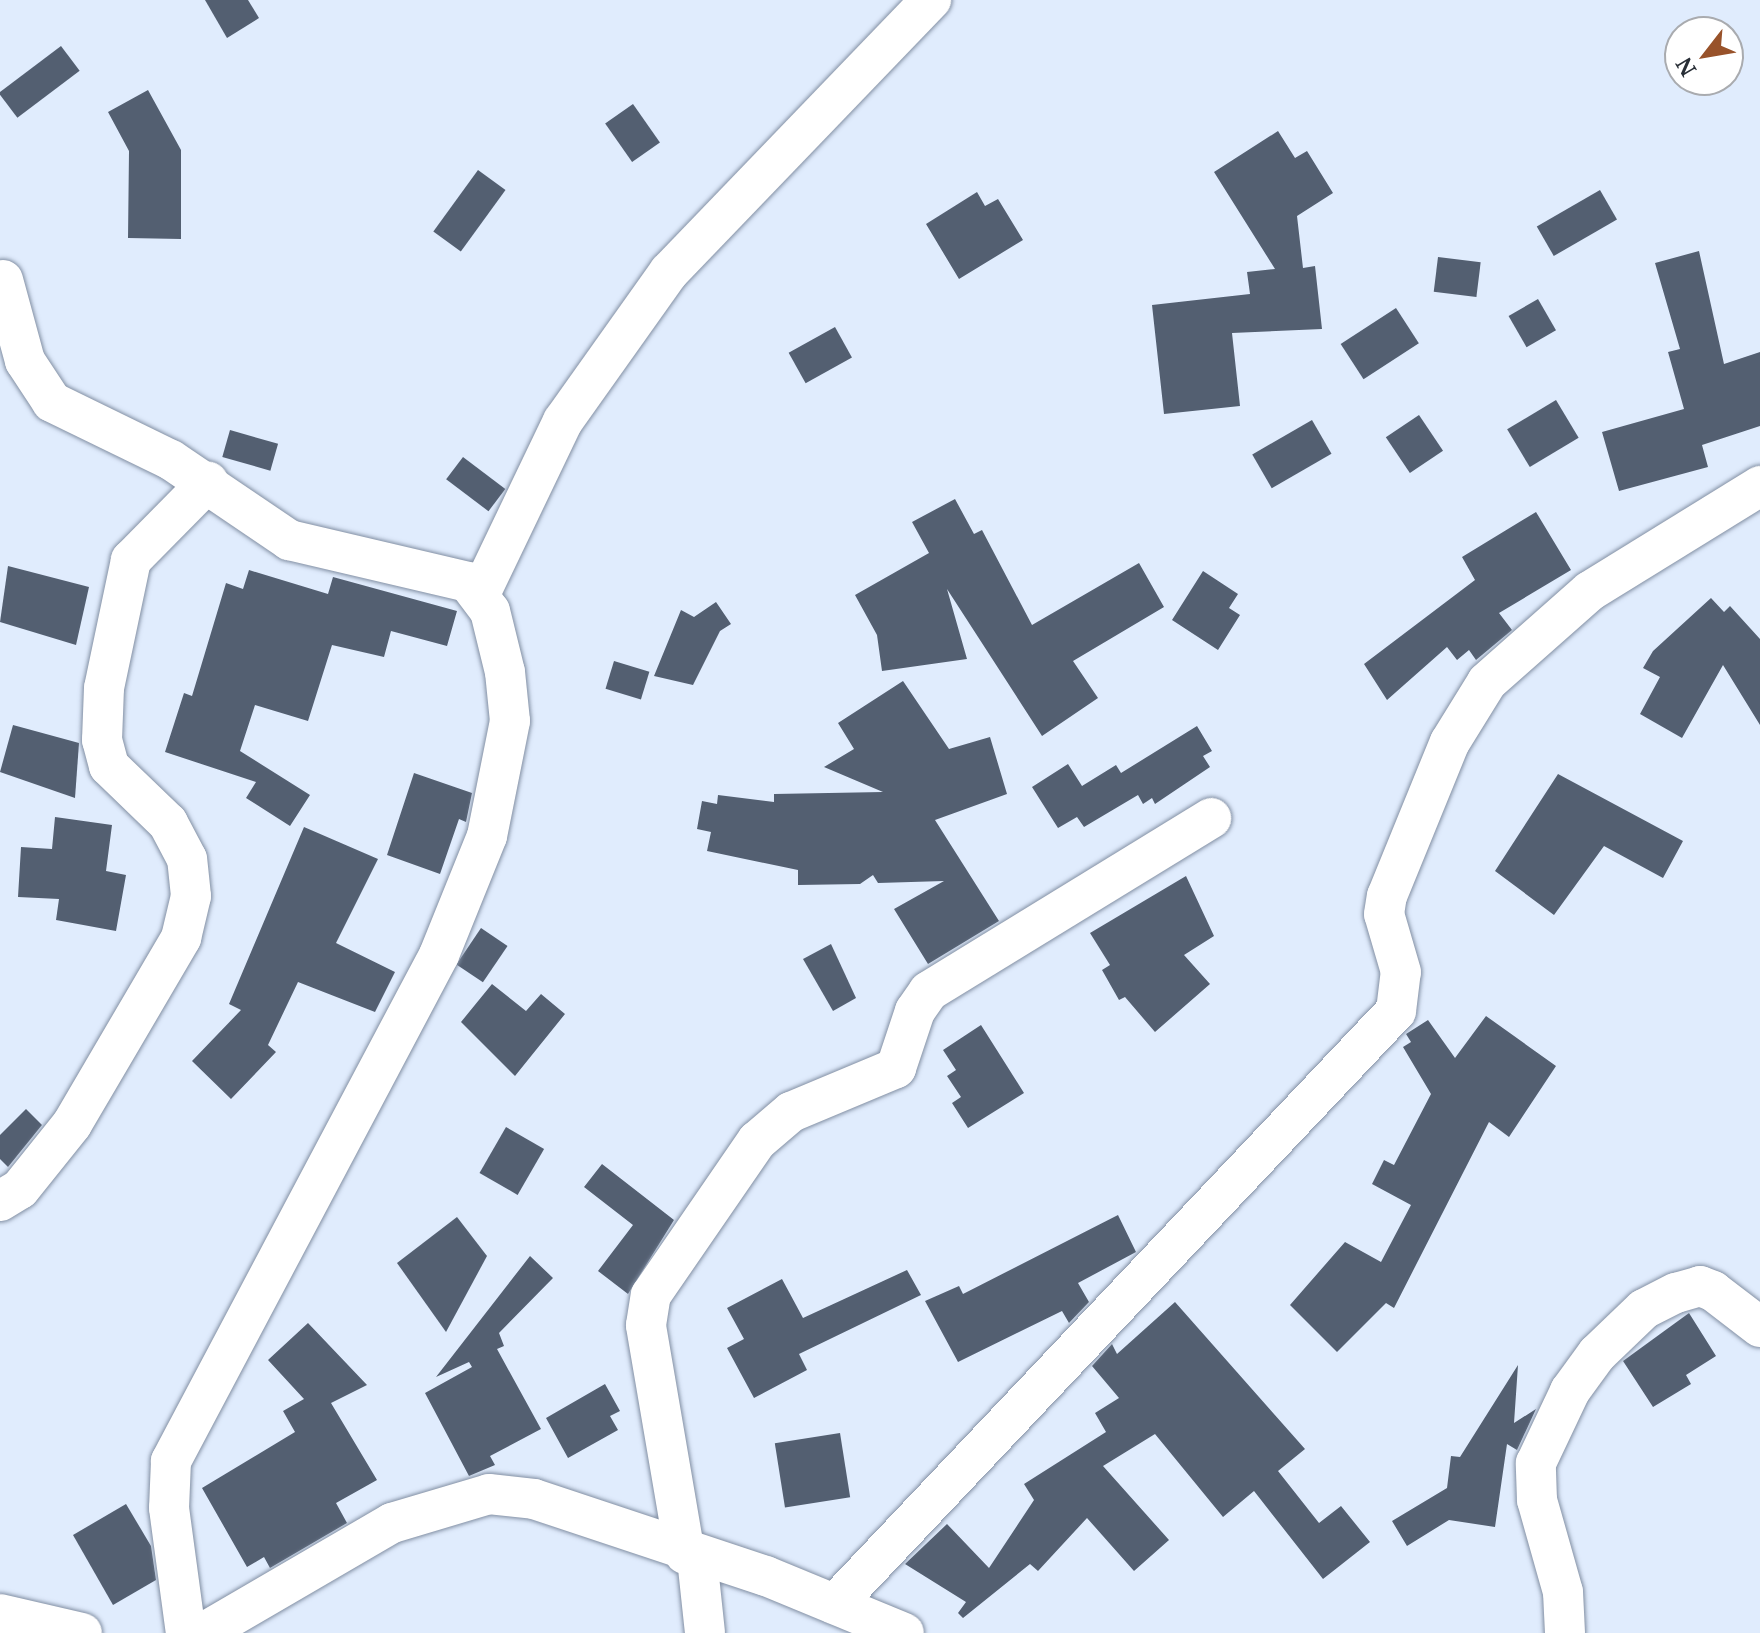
<!DOCTYPE html>
<style>
body{margin:0}
#map{position:relative;width:1760px;height:1633px;overflow:hidden;background:#e0ecfd;font-family:"Noto Serif",serif}
div>[style]{position:absolute}
.building>*{inset:0;background:#535f71;transform-origin:0 0}
.roads{filter:drop-shadow(0 0 2px #828fa3) drop-shadow(0 0 2px #828fa3)}
.minor>*{height:40px;margin:-20px;padding:0 20px;transform-origin:20px;border-radius:20px;background:#fff}
span{translate:-50% -50%;white-space:nowrap;text-align:center;line-height:1.15;-webkit-text-stroke:8px #fff;paint-order:stroke}
.north{position:absolute;left:1664px;top:16px;width:80px;height:80px;box-sizing:border-box;background:#fff;border:2px solid #a9abaf;border-radius:50%;rotate:239deg;font-size:22px;font-weight:700;line-height:32px;text-align:center;color:#282e36}
.north::after{content:'';display:block;margin:auto;width:28px;height:36px;background:#98522a;clip-path:polygon(50% 0,100% 100%,50% 72%,0 100%)}
</style>
<div id="map">
<div class="building">
<div style="clip-path:polygon(205px 0,248px 0,259px 18px,227px 38px)"></div>
<div style="left:61px;top:46px;width:31px;height:78px;rotate:53deg"></div>
<div style="clip-path:polygon(148px 90px,181px 150px,181px 239px,128px 238px,129px 151px,108px 112px)"></div>
<div style="left:633px;top:104px;width:47px;height:34px;rotate:55deg"></div>
<div style="clip-path:polygon(1278px 131px,1295px 158px,1307px 151px,1333px 193px,1297px 216px,1303px 268px,1315px 266px,1322px 329px,1232px 333px,1240px 406px,1164px 414px,1152px 305px,1250px 294px,1247px 272px,1275px 269px,1214px 172px)"></div>
<div style="left:478px;top:170px;width:34px;height:76px;rotate:36deg"></div>
<div style="left:1600px;top:190px;width:34px;height:73px;rotate:60deg"></div>
<div style="clip-path:polygon(977px 192px,985px 206px,998px 199px,1023px 240px,959px 279px,926px 224px)"></div>
<div style="clip-path:polygon(1699px 251px,1724px 364px,1760px 352px,1760px 426px,1702px 445px,1708px 467px,1619px 491px,1602px 432px,1684px 409px,1668px 352px,1680px 349px,1655px 263px)"></div>
<div style="left:1438px;top:257px;width:43px;height:35px;rotate:7deg"></div>
<div style="left:1538px;top:299px;width:36px;height:34px;rotate:60deg"></div>
<div style="left:1396px;top:308px;width:42px;height:66px;rotate:57deg"></div>
<div style="left:835px;top:327px;width:35px;height:53px;rotate:61deg"></div>
<div style="left:1556px;top:400px;width:44px;height:57px;rotate:59deg"></div>
<div style="left:1419px;top:415px;width:43px;height:40px;rotate:56deg"></div>
<div style="left:1312px;top:420px;width:39px;height:69px;rotate:60deg"></div>
<div style="left:230px;top:430px;width:50px;height:28px;rotate:16deg"></div>
<div style="left:463px;top:457px;width:53px;height:28px;rotate:37deg"></div>
<div style="clip-path:polygon(955px 499px,974px 534px,982px 530px,1032px 625px,1139px 563px,1164px 607px,1073px 661px,1098px 698px,1042px 736px,947px 589px,967px 659px,882px 671px,877px 635px,855px 595px,929px 553px,912px 522px)"></div>
<div style="clip-path:polygon(1536px 512px,1571px 570px,1499px 613px,1512px 630px,1476px 660px,1469px 650px,1457px 660px,1447px 647px,1387px 700px,1364px 664px,1475px 580px,1462px 557px)"></div>
<div style="clip-path:polygon(8px 566px,89px 587px,76px 645px,0 622px)"></div>
<div style="clip-path:polygon(249px 570px,328px 594px,333px 577px,457px 611px,447px 646px,391px 631px,384px 657px,332px 645px,308px 721px,255px 705px,240px 751px,310px 795px,290px 826px,246px 798px,256px 782px,165px 752px,184px 693px,192px 696px,226px 583px,243px 589px)"></div>
<div style="clip-path:polygon(1203px 571px,1238px 594px,1229px 608px,1240px 615px,1218px 650px,1172px 620px)"></div>
<div style="clip-path:polygon(1711px 598px,1724px 612px,1730px 606px,1760px 639px,1760px 725px,1723px 665px,1682px 738px,1640px 714px,1660px 677px,1643px 668px,1653px 651px)"></div>
<div style="clip-path:polygon(716px 602px,731px 624px,720px 631px,693px 685px,654px 676px,681px 610px,694px 617px)"></div>
<div style="left:614px;top:661px;width:37px;height:29px;rotate:17deg"></div>
<div style="clip-path:polygon(903px 681px,949px 749px,990px 737px,1007px 794px,935px 820px,999px 921px,928px 964px,894px 909px,944px 881px,878px 883px,873px 875px,860px 884px,798px 885px,798px 870px,707px 851px,711px 832px,697px 829px,702px 801px,717px 804px,718px 795px,774px 802px,774px 794px,883px 792px,824px 767px,854px 749px,838px 723px)"></div>
<div style="clip-path:polygon(13px 725px,79px 743px,75px 798px,0 772px)"></div>
<div style="clip-path:polygon(1197px 726px,1212px 751px,1203px 756px,1210px 767px,1155px 804px,1152px 798px,1143px 804px,1138px 795px,1084px 827px,1077px 817px,1058px 828px,1032px 787px,1068px 764px,1082px 786px,1116px 765px,1121px 773px)"></div>
<div style="clip-path:polygon(414px 773px,472px 793px,466px 822px,459px 819px,440px 874px,387px 855px)"></div>
<div style="clip-path:polygon(1558px 774px,1683px 841px,1663px 878px,1604px 846px,1554px 915px,1495px 871px)"></div>
<div style="clip-path:polygon(55px 817px,112px 825px,106px 871px,126px 875px,116px 931px,56px 920px,59px 899px,18px 897px,21px 847px,52px 849px)"></div>
<div style="clip-path:polygon(304px 827px,378px 859px,336px 943px,395px 972px,375px 1012px,298px 982px,268px 1045px,276px 1052px,231px 1099px,192px 1061px,241px 1010px,229px 1004px)"></div>
<div style="clip-path:polygon(1186px 876px,1214px 936px,1184px 955px,1210px 984px,1155px 1032px,1125px 997px,1119px 1000px,1102px 970px,1110px 965px,1090px 933px)"></div>
<div style="left:481px;top:928px;width:32px;height:44px;rotate:34deg"></div>
<div style="clip-path:polygon(831px 944px,856px 998px,833px 1011px,803px 959px)"></div>
<div style="clip-path:polygon(492px 984px,526px 1011px,541px 994px,565px 1014px,515px 1076px,461px 1022px)"></div>
<div style="clip-path:polygon(1486px 1016px,1556px 1066px,1509px 1137px,1489px 1122px,1394px 1308px,1386px 1303px,1337px 1352px,1290px 1305px,1345px 1242px,1381px 1262px,1411px 1205px,1372px 1184px,1384px 1160px,1394px 1165px,1431px 1094px,1403px 1047px,1411px 1042px,1406px 1034px,1428px 1020px,1455px 1058px)"></div>
<div style="clip-path:polygon(981px 1025px,1024px 1093px,968px 1128px,952px 1103px,961px 1097px,947px 1076px,956px 1070px,943px 1050px)"></div>
<div style="clip-path:polygon(26px 1109px,42px 1125px,8px 1167px,0 1159px,0 1135px)"></div>
<div style="left:506px;top:1127px;width:44px;height:53px;rotate:30deg"></div>
<div style="clip-path:polygon(602px 1164px,674px 1220px,628px 1294px,598px 1271px,633px 1225px,584px 1187px)"></div>
<div style="clip-path:polygon(1118px 1215px,1136px 1252px,1078px 1283px,1089px 1302px,1069px 1323px,1062px 1311px,958px 1362px,925px 1301px,959px 1286px,963px 1294px)"></div>
<div style="clip-path:polygon(457px 1217px,487px 1256px,446px 1332px,397px 1263px)"></div>
<div style="clip-path:polygon(530px 1256px,553px 1278px,499px 1333px,504px 1346px,497px 1349px,541px 1429px,490px 1456px,495px 1465px,469px 1476px,425px 1393px,472px 1367px,469px 1362px,436px 1377px)"></div>
<div style="clip-path:polygon(907px 1270px,921px 1295px,799px 1354px,807px 1370px,754px 1398px,727px 1348px,744px 1339px,727px 1308px,782px 1279px,803px 1318px)"></div>
<div style="clip-path:polygon(1175px 1302px,1305px 1449px,1278px 1471px,1319px 1523px,1341px 1506px,1370px 1542px,1323px 1579px,1254px 1491px,1223px 1517px,1155px 1434px,1103px 1466px,1169px 1540px,1134px 1571px,1087px 1518px,1038px 1571px,1030px 1564px,963px 1618px,958px 1613px,966px 1602px,905px 1564px,947px 1524px,989px 1568px,1034px 1500px,1024px 1484px,1106px 1432px,1095px 1413px,1119px 1398px,1092px 1366px,1112px 1344px,1117px 1354px)"></div>
<div style="clip-path:polygon(1689px 1313px,1716px 1356px,1686px 1375px,1691px 1384px,1653px 1407px,1623px 1361px)"></div>
<div style="clip-path:polygon(308px 1323px,367px 1385px,331px 1403px,377px 1480px,336px 1503px,347px 1523px,270px 1568px,264px 1557px,247px 1567px,202px 1488px,295px 1432px,283px 1411px,304px 1399px,268px 1360px)"></div>
<div style="clip-path:polygon(1518px 1365px,1514px 1423px,1536px 1409px,1517px 1450px,1507px 1444px,1495px 1527px,1449px 1520px,1407px 1546px,1392px 1521px,1447px 1488px,1451px 1456px,1460px 1457px)"></div>
<div style="clip-path:polygon(605px 1384px,620px 1411px,610px 1416px,618px 1430px,568px 1458px,546px 1418px)"></div>
<div style="left:840px;top:1433px;width:65px;height:66px;rotate:81deg"></div>
<div style="clip-path:polygon(126px 1504px,151px 1546px,156px 1580px,113px 1605px,73px 1535px)"></div>
</div>
<div class="roads">
<div class="minor">
<div style="left:3px;top:280px;width:84px;rotate:74.8deg"></div>
<div style="left:25px;top:361px;width:49px;rotate:56.6deg"></div>
<div style="left:52px;top:402px;width:132px;rotate:26deg"></div>
<div style="left:171px;top:460px;width:143px;rotate:34.1deg"></div>
<div style="left:289px;top:540px;width:184px;rotate:13.2deg"></div>
<div style="left:468px;top:582px;width:36px;rotate:53deg"></div>
<div style="left:490px;top:611px;width:63px;rotate:76.2deg"></div>
<div style="left:505px;top:672px;width:49px;rotate:84.2deg"></div>
<div style="left:510px;top:721px;width:117px;rotate:101.3deg"></div>
<div style="left:487px;top:836px;width:128px;rotate:112deg"></div>
<div style="left:439px;top:955px;width:573px;rotate:117.91deg"></div>
<div style="left:171px;top:1461px;width:47px;rotate:92.4deg"></div>
<div style="left:169px;top:1508px;width:126px;rotate:82.3deg"></div>
<div style="left:480px;top:594px;width:192px;rotate:-64.4deg"></div>
<div style="left:563px;top:421px;width:183px;rotate:-54.6deg"></div>
<div style="left:669px;top:272px;width:378px;rotate:-46.1deg"></div>
<div style="left:0;top:1201px;width:23px;rotate:-31deg"></div>
<div style="left:20px;top:1189px;width:83px;rotate:-51.3deg"></div>
<div style="left:72px;top:1124px;width:216px;rotate:-59.6deg"></div>
<div style="left:181px;top:938px;width:43px;rotate:-76.6deg"></div>
<div style="left:191px;top:896px;width:37px;rotate:-96deg"></div>
<div style="left:187px;top:859px;width:41px;rotate:-117.8deg"></div>
<div style="left:168px;top:823px;width:82px;rotate:-136deg"></div>
<div style="left:109px;top:766px;width:27px;rotate:-105deg"></div>
<div style="left:102px;top:740px;width:52px;rotate:-87.8deg"></div>
<div style="left:104px;top:688px;width:131px;rotate:-78.1deg"></div>
<div style="left:131px;top:560px;width:110px;rotate:-45.4deg"></div>
<div style="left:685px;top:1554px;width:232px;rotate:-99.7deg"></div>
<div style="left:646px;top:1325px;width:30px;rotate:-81deg"></div>
<div style="left:651px;top:1295px;width:187px;rotate:-55.5deg"></div>
<div style="left:757px;top:1141px;width:45px;rotate:-40.5deg"></div>
<div style="left:791px;top:1112px;width:114px;rotate:-22.7deg"></div>
<div style="left:896px;top:1068px;width:60px;rotate:-71.6deg"></div>
<div style="left:915px;top:1011px;width:24px;rotate:-55deg"></div>
<div style="left:929px;top:991px;width:331px;rotate:-31.5deg"></div>
<div style="left:697px;top:1558px;width:75px;rotate:83.9deg"></div>
<div style="left:835px;top:1604px;width:816px;rotate:-46.59deg"></div>
<div style="left:1396px;top:1011px;width:39px;rotate:-83deg"></div>
<div style="left:1401px;top:972px;width:60px;rotate:-106.3deg"></div>
<div style="left:1384px;top:914px;width:18px;rotate:-81deg"></div>
<div style="left:1387px;top:896px;width:166px;rotate:-67.8deg"></div>
<div style="left:1450px;top:742px;width:70px;rotate:-58.3deg"></div>
<div style="left:1487px;top:682px;width:137px;rotate:-41.5deg"></div>
<div style="left:1590px;top:591px;width:200px;rotate:-31.7deg"></div>
<div style="left:0;top:1614px;width:84px;rotate:13deg"></div>
<div style="left:203px;top:1633px;width:219px;rotate:-30.2deg"></div>
<div style="left:392px;top:1523px;width:101px;rotate:-16.6deg"></div>
<div style="left:489px;top:1494px;width:45px;rotate:6.3deg"></div>
<div style="left:534px;top:1499px;width:244px;rotate:18.4deg"></div>
<div style="left:766px;top:1576px;width:149px;rotate:22.4deg"></div>
<div style="left:1565px;top:1633px;width:41px;rotate:-92.8deg"></div>
<div style="left:1563px;top:1592px;width:96px;rotate:-105.8deg"></div>
<div style="left:1537px;top:1500px;width:37px;rotate:-92deg"></div>
<div style="left:1536px;top:1463px;width:80px;rotate:-64.7deg"></div>
<div style="left:1570px;top:1391px;width:46px;rotate:-53.9deg"></div>
<div style="left:1597px;top:1354px;width:65px;rotate:-43.8deg"></div>
<div style="left:1644px;top:1309px;width:36px;rotate:-27deg"></div>
<div style="left:1676px;top:1293px;width:25px;rotate:-16deg"></div>
<div style="left:1700px;top:1286px;width:14px;rotate:21deg"></div>
<div style="left:1713px;top:1291px;width:59px;rotate:37.5deg"></div>
</div>
</div>
<div class="north">N</div>
</div>
